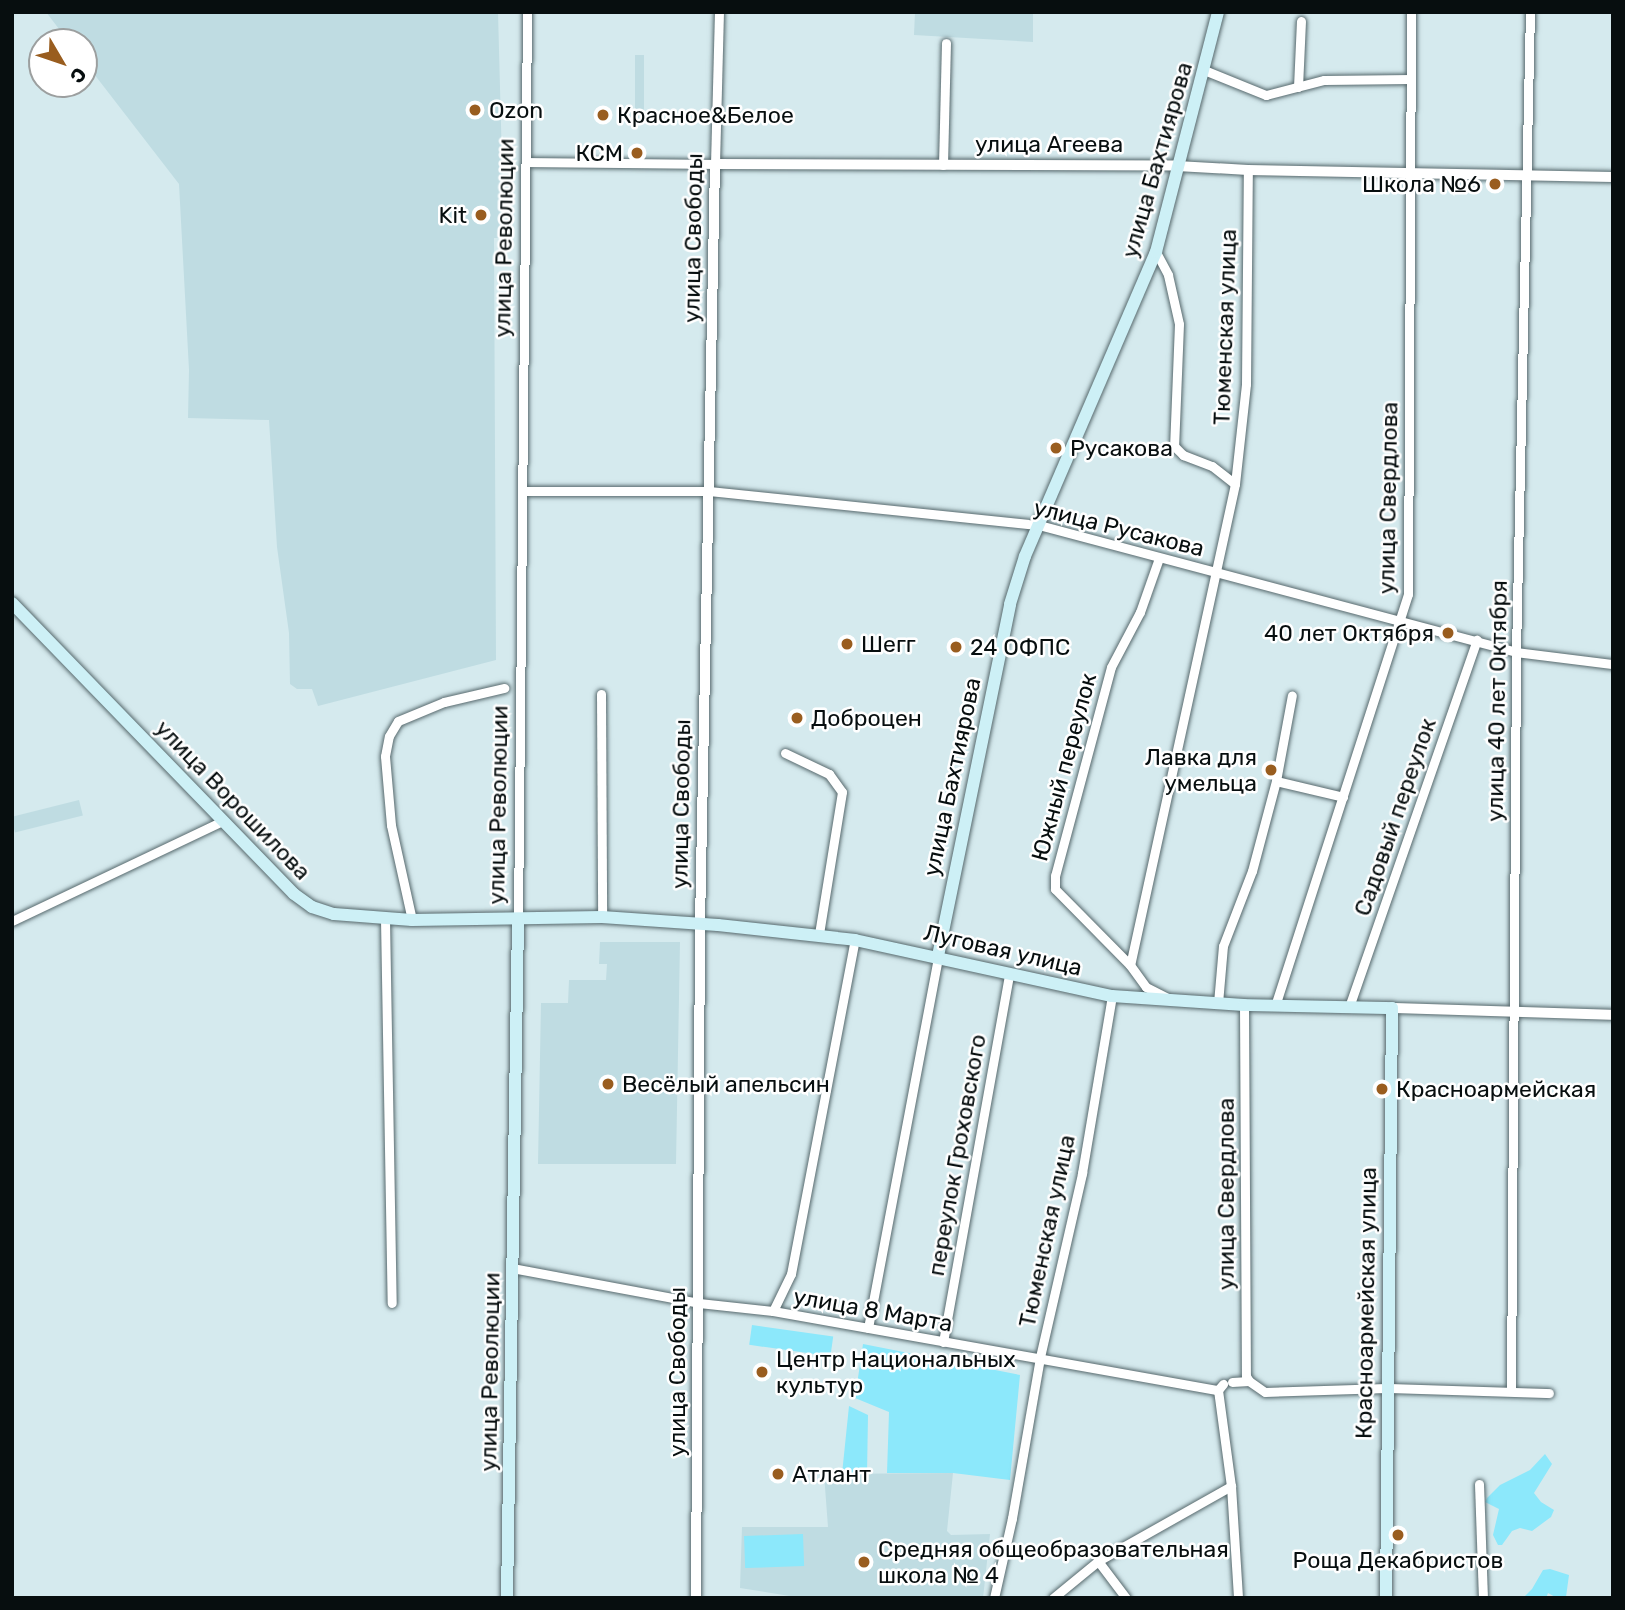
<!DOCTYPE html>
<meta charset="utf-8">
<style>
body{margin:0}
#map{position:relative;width:1625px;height:1610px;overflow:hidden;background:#d5eaee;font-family:Rubik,sans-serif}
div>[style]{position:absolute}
.built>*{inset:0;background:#bfdce2;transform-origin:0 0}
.green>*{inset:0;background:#8ce8fb;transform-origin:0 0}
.roads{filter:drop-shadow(0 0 2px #57696d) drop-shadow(0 0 2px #57696d)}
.minor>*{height:9px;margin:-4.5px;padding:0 4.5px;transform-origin:4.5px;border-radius:4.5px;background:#fff}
.tertiary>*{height:10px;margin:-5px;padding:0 5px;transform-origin:5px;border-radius:5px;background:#fff}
.secondary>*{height:12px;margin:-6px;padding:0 6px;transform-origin:6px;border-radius:6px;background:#cdf0f6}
.dots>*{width:19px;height:19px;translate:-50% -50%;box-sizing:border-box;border:4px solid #fff;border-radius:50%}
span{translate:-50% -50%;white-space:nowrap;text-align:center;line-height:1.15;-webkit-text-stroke:5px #fff;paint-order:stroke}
.poi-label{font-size:23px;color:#070e0f}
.left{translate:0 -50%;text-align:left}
.right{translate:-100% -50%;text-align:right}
.street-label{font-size:23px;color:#070e0f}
.frame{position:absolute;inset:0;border:14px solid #070e0f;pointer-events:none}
.north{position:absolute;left:28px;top:28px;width:70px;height:70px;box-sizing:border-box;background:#fff;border:2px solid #9c9f9f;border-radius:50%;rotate:129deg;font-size:19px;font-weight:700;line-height:28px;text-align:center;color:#070e0f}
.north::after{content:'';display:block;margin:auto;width:24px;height:32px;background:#995d1f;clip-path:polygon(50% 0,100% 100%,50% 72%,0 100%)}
</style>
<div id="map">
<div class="built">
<div style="clip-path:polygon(46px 12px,498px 12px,504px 238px,494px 238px,496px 660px,318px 706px,312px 689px,297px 689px,290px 684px,289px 633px,277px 547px,269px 420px,188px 418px,189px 370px,179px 184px,84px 61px,84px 42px,69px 42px)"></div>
<div style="clip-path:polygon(915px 12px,1033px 12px,1033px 42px,914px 35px)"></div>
<div style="left:635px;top:55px;width:9px;height:69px"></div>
<div style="left:79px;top:800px;width:16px;height:70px;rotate:76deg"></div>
<div style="clip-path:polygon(600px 942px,680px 942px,676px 1164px,538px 1164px,541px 1003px,568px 1003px,569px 980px,606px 980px,607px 964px,599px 964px)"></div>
<div style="clip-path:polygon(953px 1473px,947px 1531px,951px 1535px,990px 1534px,983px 1598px,802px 1598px,740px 1588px,742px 1527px,828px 1527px,824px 1474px)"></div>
</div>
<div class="green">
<div style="left:752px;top:1325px;width:82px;height:20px;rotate:8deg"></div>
<div style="clip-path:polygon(863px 1344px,1020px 1375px,1010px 1480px,953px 1473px,887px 1473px,889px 1412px,855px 1398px)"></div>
<div style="clip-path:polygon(849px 1406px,868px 1415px,867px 1474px,842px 1474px)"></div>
<div style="clip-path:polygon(1545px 1454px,1552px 1464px,1534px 1493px,1541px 1502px,1554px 1510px,1551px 1517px,1532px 1531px,1520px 1528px,1512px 1531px,1502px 1545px,1498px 1545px,1493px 1535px,1499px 1509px,1485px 1502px,1487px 1498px,1500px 1485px,1530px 1470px)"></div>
<div style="left:803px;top:1534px;width:32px;height:59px;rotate:88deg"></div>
<div style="clip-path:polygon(1550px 1569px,1569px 1575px,1566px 1597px,1557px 1598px,1548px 1593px,1546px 1598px,1523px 1598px,1532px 1589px,1543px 1570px)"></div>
</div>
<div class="roads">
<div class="minor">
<div style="left:1204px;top:70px;width:67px;rotate:22deg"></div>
<div style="left:1266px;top:95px;width:60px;rotate:-14.5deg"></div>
<div style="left:1324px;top:80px;width:87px;rotate:-0.7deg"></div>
<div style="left:1298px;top:87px;width:66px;rotate:-87.4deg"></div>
<div style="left:527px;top:162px;width:188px;rotate:0.6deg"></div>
<div style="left:715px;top:164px;width:152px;rotate:-88.5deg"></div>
<div style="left:943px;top:165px;width:122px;rotate:-88.6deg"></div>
<div style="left:1156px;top:252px;width:26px;rotate:62deg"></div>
<div style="left:1168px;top:275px;width:50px;rotate:77.3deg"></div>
<div style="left:1179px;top:324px;width:122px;rotate:92.3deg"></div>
<div style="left:1174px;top:446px;width:13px;rotate:45deg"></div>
<div style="left:1183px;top:455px;width:31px;rotate:21deg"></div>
<div style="left:1212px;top:466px;width:29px;rotate:38deg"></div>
<div style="left:1235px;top:484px;width:492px;rotate:102.3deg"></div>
<div style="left:1130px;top:965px;width:27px;rotate:54deg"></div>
<div style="left:1146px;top:987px;width:27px;rotate:27deg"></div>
<div style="left:1235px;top:484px;width:101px;rotate:-83.7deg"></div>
<div style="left:1246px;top:384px;width:214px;rotate:-89.5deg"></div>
<div style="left:522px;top:491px;width:187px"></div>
<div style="left:709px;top:491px;width:332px;rotate:5.9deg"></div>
<div style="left:1039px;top:525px;width:494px;rotate:14.9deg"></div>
<div style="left:1516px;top:652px;width:98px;rotate:7.1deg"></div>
<div style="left:601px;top:694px;width:223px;rotate:89.7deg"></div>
<div style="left:785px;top:753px;width:49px;rotate:25.5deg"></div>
<div style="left:829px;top:774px;width:22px;rotate:54deg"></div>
<div style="left:842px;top:792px;width:144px;rotate:99.2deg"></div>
<div style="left:1276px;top:781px;width:69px;rotate:13.4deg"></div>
<div style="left:385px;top:919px;width:384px;rotate:89deg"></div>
<div style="left:518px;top:919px;width:907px;rotate:-89.43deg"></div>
<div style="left:412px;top:920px;width:97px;rotate:-102.5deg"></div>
<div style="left:391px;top:825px;width:69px;rotate:-95deg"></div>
<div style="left:385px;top:756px;width:20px;rotate:-79deg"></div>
<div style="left:389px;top:736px;width:17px;rotate:-59deg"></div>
<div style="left:398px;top:721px;width:50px;rotate:-22.4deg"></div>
<div style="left:444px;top:702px;width:62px;rotate:-13.1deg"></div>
<div style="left:12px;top:921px;width:233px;rotate:-25.4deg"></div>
<div style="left:1130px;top:965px;width:107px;rotate:-134.6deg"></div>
<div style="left:1055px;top:889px;width:13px;rotate:-90deg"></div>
<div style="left:1055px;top:876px;width:216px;rotate:-75deg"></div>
<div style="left:1111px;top:667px;width:62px;rotate:-62.2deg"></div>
<div style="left:1140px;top:612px;width:57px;rotate:-70.6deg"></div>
<div style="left:1218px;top:1003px;width:57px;rotate:-85deg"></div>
<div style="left:1223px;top:946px;width:80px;rotate:-68.9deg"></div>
<div style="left:1252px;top:871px;width:93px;rotate:-75.1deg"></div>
<div style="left:1276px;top:781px;width:87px;rotate:-79.5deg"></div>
<div style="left:1244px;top:1005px;width:371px;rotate:89.7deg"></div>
<div style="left:1246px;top:1376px;width:6px;rotate:59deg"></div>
<div style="left:1275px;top:1006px;width:433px;rotate:-72.1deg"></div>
<div style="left:1408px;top:594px;width:582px;rotate:-89.7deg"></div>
<div style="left:1349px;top:1007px;width:389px;rotate:-70.8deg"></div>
<div style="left:512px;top:1268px;width:190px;rotate:10.6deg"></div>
<div style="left:699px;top:1303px;width:74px;rotate:6.2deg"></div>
<div style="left:773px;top:1311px;width:452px;rotate:10.1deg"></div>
<div style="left:1218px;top:1390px;width:8px;rotate:-50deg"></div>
<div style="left:773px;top:1311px;width:41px;rotate:-64.1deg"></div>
<div style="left:791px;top:1274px;width:340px;rotate:-79.2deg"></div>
<div style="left:868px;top:1328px;width:379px;rotate:-79.3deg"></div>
<div style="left:943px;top:1342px;width:374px;rotate:-79.8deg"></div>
<div style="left:1232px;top:1382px;width:17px;rotate:-3deg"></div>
<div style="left:1249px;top:1381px;width:19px;rotate:35deg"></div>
<div style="left:1265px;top:1392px;width:121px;rotate:-1.9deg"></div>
<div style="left:1386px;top:1388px;width:163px;rotate:1.8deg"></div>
<div style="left:1218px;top:1390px;width:97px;rotate:82.3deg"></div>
<div style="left:1231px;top:1486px;width:112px;rotate:86.4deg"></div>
<div style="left:1511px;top:1390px;width:738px;rotate:-89.61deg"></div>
<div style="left:1516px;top:652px;width:640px;rotate:-88.75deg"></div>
<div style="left:1479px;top:1484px;width:114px;rotate:88deg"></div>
<div style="left:1098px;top:1561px;width:46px;rotate:52.9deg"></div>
<div style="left:994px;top:1598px;width:82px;rotate:-77.3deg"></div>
<div style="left:1012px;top:1518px;width:163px;rotate:-80.1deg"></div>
<div style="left:1040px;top:1357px;width:189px;rotate:-77.1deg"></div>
<div style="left:1082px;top:1173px;width:180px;rotate:-80.4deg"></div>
<div style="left:1053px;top:1598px;width:58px;rotate:-39.4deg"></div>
<div style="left:1098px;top:1561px;width:153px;rotate:-29.4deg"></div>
</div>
<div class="tertiary">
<div style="left:1392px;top:1008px;width:221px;rotate:1.8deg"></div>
<div style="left:696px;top:1598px;width:674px;rotate:-89.66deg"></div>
<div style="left:700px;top:924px;width:760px;rotate:-88.87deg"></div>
<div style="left:715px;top:164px;width:462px;rotate:0.2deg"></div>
<div style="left:1177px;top:166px;width:71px;rotate:3.2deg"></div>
<div style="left:1248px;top:170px;width:365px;rotate:1.1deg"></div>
</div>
<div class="secondary">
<div style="left:12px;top:603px;width:405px;rotate:45.9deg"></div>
<div style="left:294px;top:894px;width:22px;rotate:36deg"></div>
<div style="left:312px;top:907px;width:23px;rotate:18deg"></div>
<div style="left:334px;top:914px;width:78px;rotate:4.4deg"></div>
<div style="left:412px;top:920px;width:190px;rotate:-0.9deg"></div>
<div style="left:602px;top:917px;width:116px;rotate:3.9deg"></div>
<div style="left:718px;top:925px;width:138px;rotate:6.2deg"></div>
<div style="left:855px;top:940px;width:263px;rotate:12.3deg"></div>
<div style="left:1112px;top:996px;width:132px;rotate:3.9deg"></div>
<div style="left:1244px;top:1005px;width:148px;rotate:1.2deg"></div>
<div style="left:1392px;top:1008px;width:590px;rotate:90.58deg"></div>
<div style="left:938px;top:956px;width:359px;rotate:-78.4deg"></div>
<div style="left:1010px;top:604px;width:50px;rotate:-72.6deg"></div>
<div style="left:1025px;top:556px;width:331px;rotate:-66.7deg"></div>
<div style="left:1156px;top:252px;width:248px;rotate:-75.5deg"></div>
<div style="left:507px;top:1598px;width:679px;rotate:-89.07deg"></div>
</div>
</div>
<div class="dots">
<div style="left:475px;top:110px;background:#995d1f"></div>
<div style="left:603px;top:115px;background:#995d1f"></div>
<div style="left:637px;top:153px;background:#995d1f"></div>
<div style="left:1495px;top:184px;background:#995d1f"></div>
<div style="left:481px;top:215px;background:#995d1f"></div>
<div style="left:1056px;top:448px;background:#995d1f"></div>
<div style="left:1448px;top:633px;background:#995d1f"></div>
<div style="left:847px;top:644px;background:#995d1f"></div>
<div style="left:956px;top:647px;background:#995d1f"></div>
<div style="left:797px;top:718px;background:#995d1f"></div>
<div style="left:1271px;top:770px;background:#995d1f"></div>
<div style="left:608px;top:1084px;background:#995d1f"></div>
<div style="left:1382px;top:1089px;background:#995d1f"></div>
<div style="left:762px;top:1372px;background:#995d1f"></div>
<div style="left:778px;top:1474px;background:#995d1f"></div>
<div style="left:1398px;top:1535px;background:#995d1f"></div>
<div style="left:864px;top:1562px;background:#995d1f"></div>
</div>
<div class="poi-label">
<span class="left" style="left:489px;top:110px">Ozon</span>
<span class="left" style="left:617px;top:115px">Красное&amp;Белое</span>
<span class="right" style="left:623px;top:153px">КСМ</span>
<span class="right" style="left:1481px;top:184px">Школа №6</span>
<span class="right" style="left:467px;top:215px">Kit</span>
<span class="left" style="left:1070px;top:448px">Русакова</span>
<span class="right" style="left:1434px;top:633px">40 лет Октября</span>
<span class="left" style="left:861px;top:644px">Шегг</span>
<span class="left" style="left:970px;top:647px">24 ОФПС</span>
<span class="left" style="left:811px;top:718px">Доброцен</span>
<span class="right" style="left:1257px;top:770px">Лавка для<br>умельца</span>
<span class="left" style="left:622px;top:1084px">Весёлый апельсин</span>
<span class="left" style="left:1396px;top:1089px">Красноармейская</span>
<span class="left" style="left:776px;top:1372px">Центр Национальных<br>культур</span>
<span class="left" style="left:792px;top:1474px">Атлант</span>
<span class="left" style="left:878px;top:1562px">Средняя общеобразовательная<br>школа № 4</span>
<span style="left:1398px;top:1560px">Роща Декабристов</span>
</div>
<div class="street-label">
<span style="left:1049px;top:144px">улица Агеева</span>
<span style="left:1157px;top:160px;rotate:-74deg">улица Бахтиярова</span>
<span style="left:504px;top:238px;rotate:-89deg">улица Революции</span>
<span style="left:693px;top:238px;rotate:-89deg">улица Свободы</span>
<span style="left:1225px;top:327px;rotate:-88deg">Тюменская улица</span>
<span style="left:1388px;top:498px;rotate:-89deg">улица Свердлова</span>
<span style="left:1119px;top:528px;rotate:14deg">улица Русакова</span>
<span style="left:1497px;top:701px;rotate:-89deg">улица 40 лет Октября</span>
<span style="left:1064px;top:767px;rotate:-75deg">Южный переулок</span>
<span style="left:952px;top:777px;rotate:-78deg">улица Бахтиярова</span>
<span style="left:233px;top:800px;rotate:46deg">улица Ворошилова</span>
<span style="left:681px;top:804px;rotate:-89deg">улица Свободы</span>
<span style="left:498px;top:805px;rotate:-89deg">улица Революции</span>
<span style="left:1395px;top:817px;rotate:-71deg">Садовый переулок</span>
<span style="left:1003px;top:950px;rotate:13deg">Луговая улица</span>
<span style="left:957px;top:1155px;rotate:-80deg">переулок Гроховского</span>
<span style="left:1226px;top:1194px;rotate:-90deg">улица Свердлова</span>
<span style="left:1047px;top:1231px;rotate:-78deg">Тюменская улица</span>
<span style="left:1366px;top:1303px;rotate:-89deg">Красноармейская улица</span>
<span style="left:873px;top:1310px;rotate:10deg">улица 8 Марта</span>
<span style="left:490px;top:1372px;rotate:-89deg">улица Революции</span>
<span style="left:677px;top:1372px;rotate:-90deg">улица Свободы</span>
</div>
<div class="frame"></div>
<div class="north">С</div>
</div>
